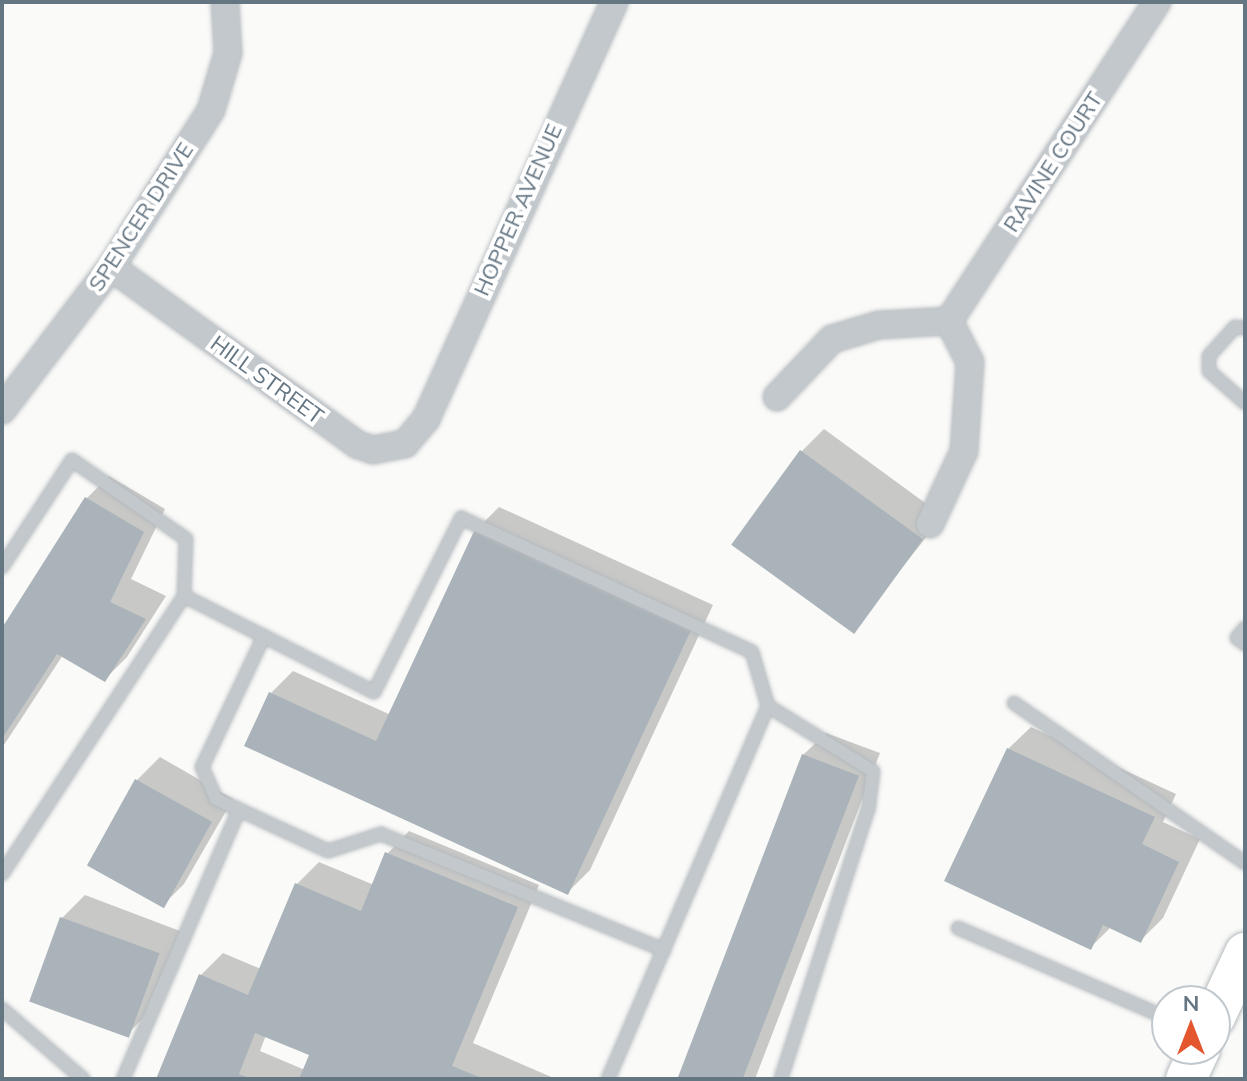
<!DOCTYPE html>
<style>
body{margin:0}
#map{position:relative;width:1247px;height:1081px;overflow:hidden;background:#fafaf8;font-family:Mulish,sans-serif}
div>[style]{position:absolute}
.shadow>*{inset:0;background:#0003}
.building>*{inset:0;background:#aab3b9;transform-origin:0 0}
.roads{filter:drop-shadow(0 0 2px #b5babe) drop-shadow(0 0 2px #b5babe)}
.lane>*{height:12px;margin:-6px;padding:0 6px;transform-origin:6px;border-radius:6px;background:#c3c8cc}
.street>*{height:26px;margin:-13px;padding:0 13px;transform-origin:13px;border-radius:13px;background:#c3c8cc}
.primary>*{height:40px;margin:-20px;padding:0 20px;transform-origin:20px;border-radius:20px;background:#fff}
span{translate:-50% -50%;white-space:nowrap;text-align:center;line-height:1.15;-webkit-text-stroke:8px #fff;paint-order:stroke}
.street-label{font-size:22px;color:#657683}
.frame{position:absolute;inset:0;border:4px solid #657683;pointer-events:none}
.north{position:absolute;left:1151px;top:985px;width:80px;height:80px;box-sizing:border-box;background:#fff;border:2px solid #c1c8cd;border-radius:50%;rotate:0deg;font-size:22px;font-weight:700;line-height:32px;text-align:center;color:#657683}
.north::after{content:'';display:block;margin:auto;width:28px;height:36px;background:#e4572e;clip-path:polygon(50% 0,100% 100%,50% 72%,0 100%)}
</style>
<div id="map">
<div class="shadow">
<div style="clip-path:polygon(824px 429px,943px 516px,852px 631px,802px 451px)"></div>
<div style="clip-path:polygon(109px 476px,165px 509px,131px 579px,166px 596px,127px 657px,105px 679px,63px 655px,2px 748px,2px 632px,86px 499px)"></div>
<div style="clip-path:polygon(499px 507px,713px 605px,590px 870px,568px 892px,271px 693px,293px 671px,391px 715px,476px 530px)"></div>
<div style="clip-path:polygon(1031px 727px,1176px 794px,1163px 822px,1200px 839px,1163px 918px,1141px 940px,1111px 927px,1091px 947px,1008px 749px)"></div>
<div style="clip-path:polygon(826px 733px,880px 753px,755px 1079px,679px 1079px,803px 755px)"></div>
<div style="clip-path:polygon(160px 757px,233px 799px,184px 884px,162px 906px,88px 864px,137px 780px)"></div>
<div style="clip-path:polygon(evenodd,409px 831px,539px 885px,473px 1043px,556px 1079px,158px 1079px,201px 975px,223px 953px,261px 969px,297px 884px,319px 862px,374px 885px,387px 854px,409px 831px,266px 1035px,311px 1054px,305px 1070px,260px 1051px,266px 1035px)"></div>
<div style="clip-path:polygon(85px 895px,180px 931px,148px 1013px,126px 1036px,31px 1000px,62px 918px)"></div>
</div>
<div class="building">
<div style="left:800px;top:450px;width:152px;height:117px;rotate:36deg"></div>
<div style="clip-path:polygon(85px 497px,144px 532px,110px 602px,146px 619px,105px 682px,57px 654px,2px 739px,2px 628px)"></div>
<div style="clip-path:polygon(475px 529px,692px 628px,568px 895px,244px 746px,269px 692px,376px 741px)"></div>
<div style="clip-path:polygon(1007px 748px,1155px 817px,1142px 844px,1179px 862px,1141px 943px,1103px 925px,1091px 950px,944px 881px)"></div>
<div style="left:802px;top:754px;width:61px;height:348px;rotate:21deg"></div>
<div style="left:135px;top:779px;width:88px;height:99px;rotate:29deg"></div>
<div style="clip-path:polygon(385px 852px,518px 907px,452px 1066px,484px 1079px,299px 1079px,309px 1055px,255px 1033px,239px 1074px,251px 1079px,156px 1079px,199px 974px,248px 995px,295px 883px,361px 911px)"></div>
<div style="left:60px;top:917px;width:106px;height:90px;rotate:20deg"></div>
</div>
<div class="roads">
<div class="lane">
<div style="left:1245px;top:328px;width:10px;rotate:-174deg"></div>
<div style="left:1235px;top:327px;width:39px;rotate:132deg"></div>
<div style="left:1209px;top:356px;width:15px;rotate:90deg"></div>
<div style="left:1209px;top:371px;width:48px;rotate:41.6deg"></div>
<div style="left:2px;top:567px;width:128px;rotate:-56.8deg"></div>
<div style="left:72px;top:460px;width:139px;rotate:34.7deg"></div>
<div style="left:186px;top:539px;width:57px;rotate:92deg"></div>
<div style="left:184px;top:596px;width:213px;rotate:26.8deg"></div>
<div style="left:374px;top:692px;width:195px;rotate:-63.4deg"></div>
<div style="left:461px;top:518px;width:320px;rotate:24.7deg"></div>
<div style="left:752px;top:652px;width:56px;rotate:73.5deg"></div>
<div style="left:1245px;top:628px;width:13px;rotate:129deg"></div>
<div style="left:1237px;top:638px;width:10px;rotate:37deg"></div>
<div style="left:264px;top:636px;width:145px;rotate:115.3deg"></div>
<div style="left:202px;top:767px;width:35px;rotate:66deg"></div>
<div style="left:216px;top:799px;width:123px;rotate:24.9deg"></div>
<div style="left:328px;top:851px;width:56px;rotate:-17.8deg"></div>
<div style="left:381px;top:834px;width:306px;rotate:22.3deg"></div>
<div style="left:1014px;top:703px;width:281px;rotate:34.7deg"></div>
<div style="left:2px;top:874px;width:332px;rotate:-56.8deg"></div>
<div style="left:958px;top:928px;width:228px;rotate:23.3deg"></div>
<div style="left:2px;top:1009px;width:107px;rotate:40.8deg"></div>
<div style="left:123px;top:1079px;width:293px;rotate:-66.7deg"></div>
<div style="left:608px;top:1079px;width:406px;rotate:-66.8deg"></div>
<div style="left:768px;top:706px;width:123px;rotate:31.8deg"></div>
<div style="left:873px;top:771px;width:38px;rotate:97deg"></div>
<div style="left:868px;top:809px;width:284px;rotate:107.9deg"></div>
</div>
<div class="street">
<div style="left:111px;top:267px;width:304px;rotate:35.8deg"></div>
<div style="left:358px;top:445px;width:16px;rotate:18deg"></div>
<div style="left:373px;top:450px;width:33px;rotate:-11deg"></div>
<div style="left:405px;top:444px;width:33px;rotate:-50deg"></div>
<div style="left:426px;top:419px;width:457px;rotate:-65.7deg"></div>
<div style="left:949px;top:321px;width:381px;rotate:-56.9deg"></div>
<div style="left:777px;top:397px;width:80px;rotate:-46.5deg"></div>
<div style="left:832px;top:339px;width:49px;rotate:-16.6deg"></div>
<div style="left:879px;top:325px;width:70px;rotate:-3.3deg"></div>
<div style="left:2px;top:410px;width:180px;rotate:-52.7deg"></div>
<div style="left:111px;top:267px;width:186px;rotate:-57.5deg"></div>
<div style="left:211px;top:110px;width:59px;rotate:-73.4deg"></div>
<div style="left:228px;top:53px;width:51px;rotate:-93.4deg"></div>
<div style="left:930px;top:524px;width:81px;rotate:-65deg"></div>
<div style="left:964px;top:451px;width:89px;rotate:-86.1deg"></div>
<div style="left:970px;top:362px;width:46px;rotate:-117.1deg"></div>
</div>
<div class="primary">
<div style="left:1215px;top:1017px;width:71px;rotate:-64.9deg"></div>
<div style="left:1186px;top:1079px;width:33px;rotate:-65deg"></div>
</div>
</div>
<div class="street-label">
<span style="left:1053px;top:162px;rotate:-57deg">RAVINE COURT</span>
<span style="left:518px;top:210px;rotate:-66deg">HOPPER AVENUE</span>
<span style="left:141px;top:217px;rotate:-57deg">SPENCER DRIVE</span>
<span style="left:267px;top:380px;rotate:36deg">HILL STREET</span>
</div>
<div class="frame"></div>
<div class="north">N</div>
</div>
